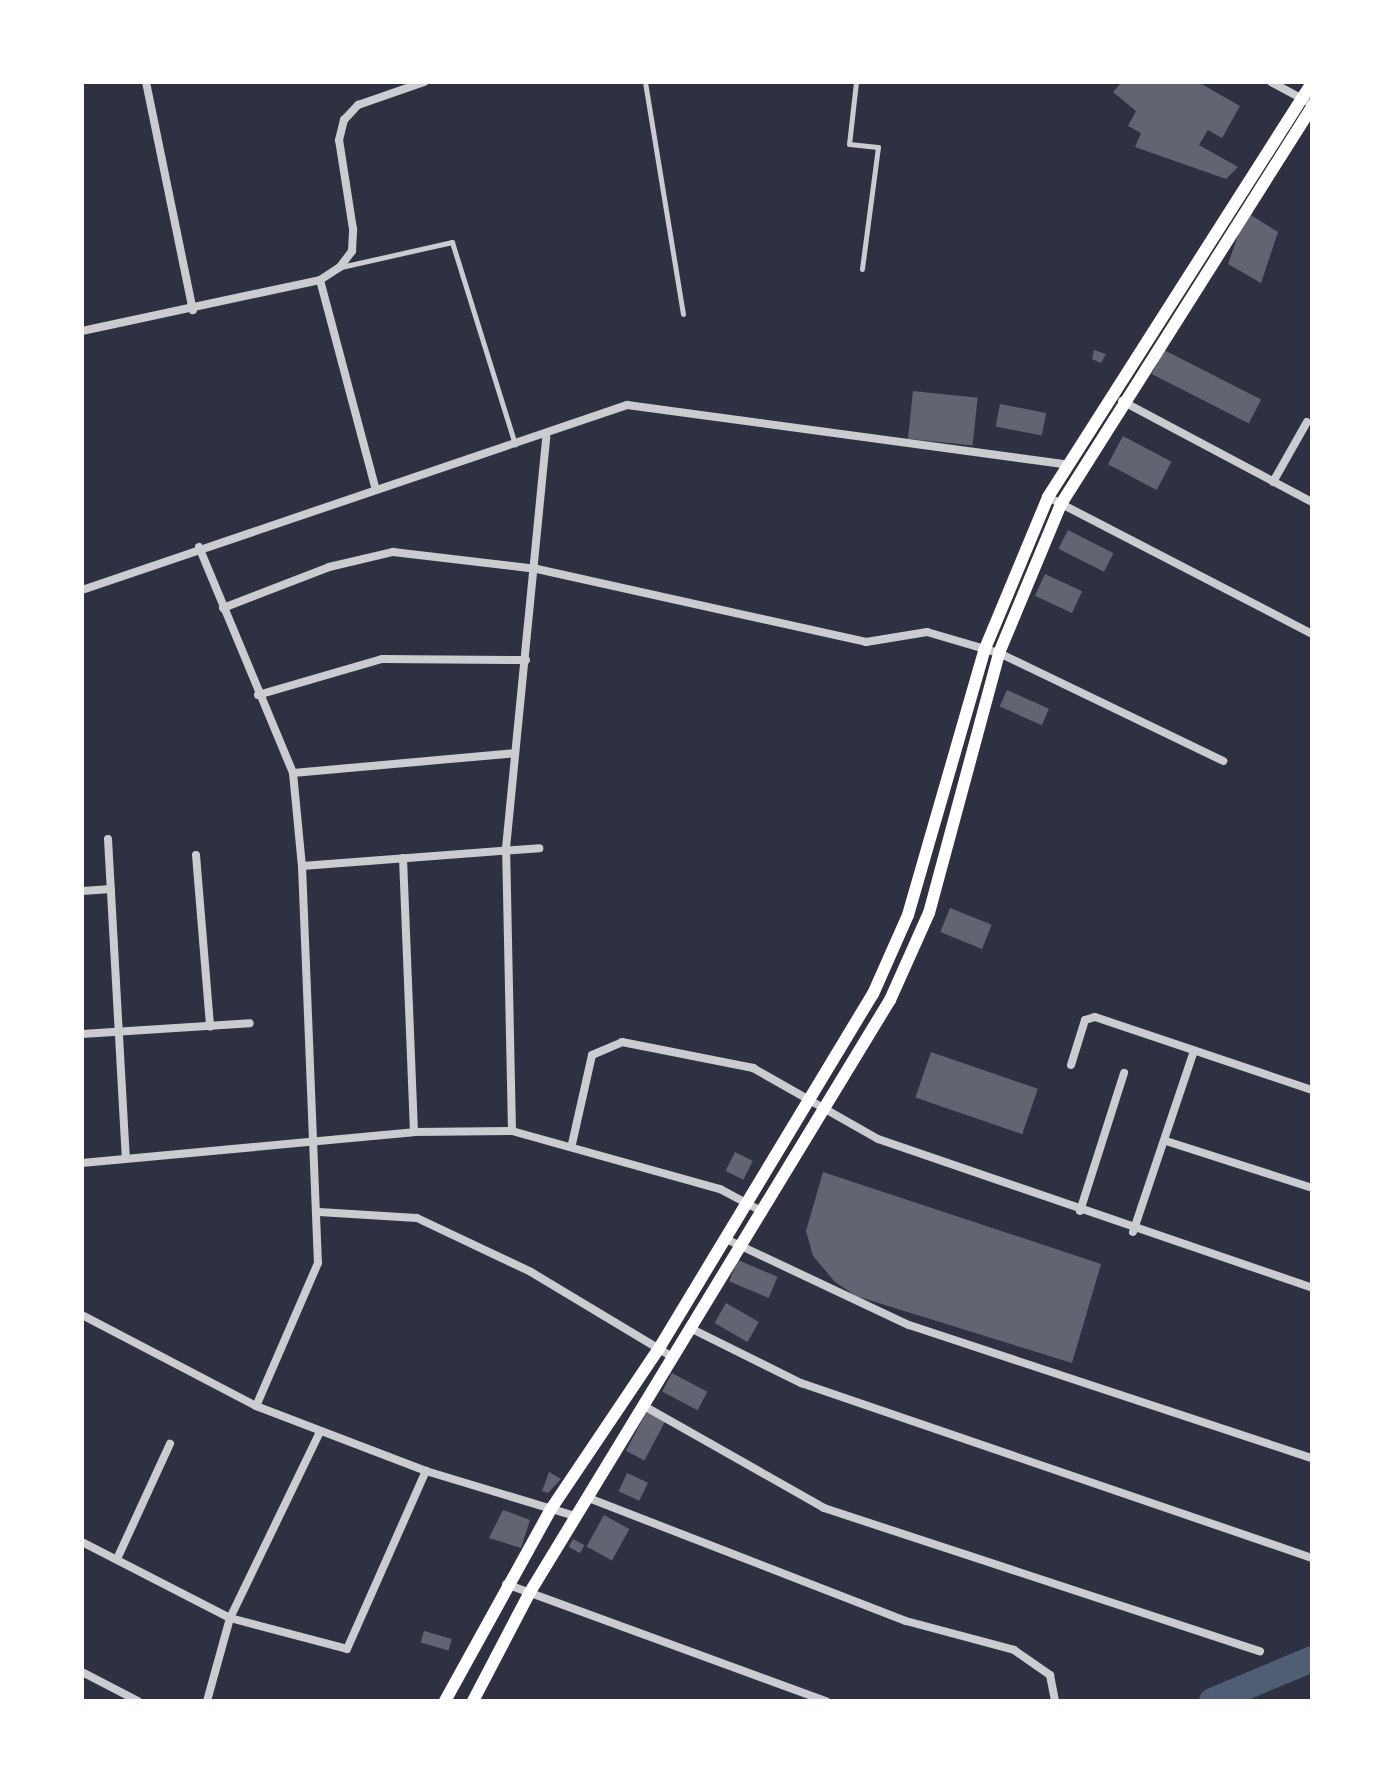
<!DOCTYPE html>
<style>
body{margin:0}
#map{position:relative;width:1394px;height:1783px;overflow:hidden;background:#2d3142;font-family:Manrope,sans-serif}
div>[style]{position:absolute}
.river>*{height:26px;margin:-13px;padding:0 13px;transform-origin:13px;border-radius:13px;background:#4f5d75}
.building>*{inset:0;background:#626471;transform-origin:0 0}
.service>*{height:5px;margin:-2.5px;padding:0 2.5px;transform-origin:2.5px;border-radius:2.5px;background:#caccd0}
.minor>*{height:8px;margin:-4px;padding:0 4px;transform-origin:4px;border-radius:4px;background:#caccd0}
.secondary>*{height:12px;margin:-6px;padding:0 6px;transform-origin:6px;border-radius:6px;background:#fff}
span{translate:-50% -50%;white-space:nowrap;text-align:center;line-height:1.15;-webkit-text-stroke:8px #fff;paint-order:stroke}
.frame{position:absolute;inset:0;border:84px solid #fff;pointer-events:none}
</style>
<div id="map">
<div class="river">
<div style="left:1212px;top:1701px;width:108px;rotate:-22.8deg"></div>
</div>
<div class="building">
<div style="clip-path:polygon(1122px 82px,1198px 82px,1240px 106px,1222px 138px,1208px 130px,1199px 145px,1238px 167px,1226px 179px,1135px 147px,1141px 133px,1128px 126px,1136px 111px,1113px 92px)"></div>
<div style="clip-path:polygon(1246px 212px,1278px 232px,1261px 283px,1228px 264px)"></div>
<div style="clip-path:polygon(1094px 350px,1106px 354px,1101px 363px,1092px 359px)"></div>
<div style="left:1164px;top:350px;width:109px;height:27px;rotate:27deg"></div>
<div style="left:913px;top:391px;width:65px;height:48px;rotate:6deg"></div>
<div style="left:1000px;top:404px;width:47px;height:23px;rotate:11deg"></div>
<div style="left:1123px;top:436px;width:55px;height:32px;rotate:28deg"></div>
<div style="left:1068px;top:530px;width:51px;height:21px;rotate:27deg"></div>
<div style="left:1045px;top:574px;width:41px;height:24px;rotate:25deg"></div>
<div style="left:1007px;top:690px;width:46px;height:18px;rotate:24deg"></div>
<div style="left:950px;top:908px;width:45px;height:26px;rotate:22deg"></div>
<div style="left:931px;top:1052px;width:113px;height:48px;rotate:19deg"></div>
<div style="left:735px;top:1152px;width:20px;height:21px;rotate:27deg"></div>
<div style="clip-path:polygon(823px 1172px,1101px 1264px,1072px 1363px,856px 1296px,835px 1282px,813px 1256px,806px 1231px)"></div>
<div style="left:738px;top:1260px;width:43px;height:23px;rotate:23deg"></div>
<div style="left:726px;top:1303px;width:38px;height:23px;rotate:30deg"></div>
<div style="left:672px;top:1373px;width:40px;height:21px;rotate:28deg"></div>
<div style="left:647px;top:1411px;width:21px;height:45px;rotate:28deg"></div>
<div style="clip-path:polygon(549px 1472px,561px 1479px,548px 1493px,542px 1491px)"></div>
<div style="left:627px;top:1473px;width:23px;height:20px;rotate:25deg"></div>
<div style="clip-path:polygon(503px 1510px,530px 1520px,521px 1548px,489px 1538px)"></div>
<div style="left:604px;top:1515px;width:29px;height:36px;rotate:29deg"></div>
<div style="left:573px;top:1539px;width:13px;height:9px;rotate:29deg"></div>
<div style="left:424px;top:1631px;width:29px;height:12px;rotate:16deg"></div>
</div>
<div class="service">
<div style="left:645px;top:82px;width:235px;rotate:80.7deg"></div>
<div style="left:856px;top:82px;width:62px;rotate:96.4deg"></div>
<div style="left:849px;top:144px;width:29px;rotate:6deg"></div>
<div style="left:878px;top:147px;width:123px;rotate:97.5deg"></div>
<div style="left:341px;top:267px;width:114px;rotate:-12.7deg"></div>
<div style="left:452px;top:242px;width:212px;rotate:72.7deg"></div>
</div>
<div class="minor">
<div style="left:146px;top:82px;width:233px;rotate:78.4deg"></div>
<div style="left:1271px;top:82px;width:47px;rotate:28.2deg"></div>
<div style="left:320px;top:280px;width:214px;rotate:75.1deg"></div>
<div style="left:82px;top:331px;width:243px;rotate:-12.1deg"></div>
<div style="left:320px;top:280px;width:24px;rotate:-33deg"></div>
<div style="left:340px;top:267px;width:20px;rotate:-53deg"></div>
<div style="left:352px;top:251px;width:22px;rotate:-87deg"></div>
<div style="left:353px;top:229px;width:90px;rotate:-98.9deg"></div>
<div style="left:339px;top:140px;width:21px;rotate:-76deg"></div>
<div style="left:344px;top:120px;width:21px;rotate:-47deg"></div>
<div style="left:358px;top:105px;width:70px;rotate:-19.2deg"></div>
<div style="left:1122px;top:401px;width:215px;rotate:28deg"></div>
<div style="left:1273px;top:482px;width:69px;rotate:-60.5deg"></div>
<div style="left:1048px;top:497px;width:297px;rotate:27.4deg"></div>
<div style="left:199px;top:547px;width:245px;rotate:67.4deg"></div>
<div style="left:293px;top:773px;width:93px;rotate:84.5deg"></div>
<div style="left:302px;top:866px;width:397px;rotate:87.7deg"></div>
<div style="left:318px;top:1263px;width:156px;rotate:113.4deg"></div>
<div style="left:82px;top:590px;width:576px;rotate:-18.75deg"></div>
<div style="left:627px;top:405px;width:442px;rotate:7.7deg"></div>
<div style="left:223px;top:608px;width:114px;rotate:-21.1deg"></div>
<div style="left:329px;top:567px;width:66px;rotate:-13.2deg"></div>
<div style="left:393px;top:552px;width:145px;rotate:6.7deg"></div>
<div style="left:537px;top:569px;width:337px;rotate:12.5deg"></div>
<div style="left:866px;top:642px;width:62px;rotate:-9.3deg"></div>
<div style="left:927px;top:632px;width:75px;rotate:16.3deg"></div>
<div style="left:999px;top:653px;width:249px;rotate:25.7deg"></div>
<div style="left:258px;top:695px;width:129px;rotate:-16.2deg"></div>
<div style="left:382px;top:659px;width:144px;rotate:0.4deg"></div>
<div style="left:293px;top:773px;width:223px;rotate:-5.1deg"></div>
<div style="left:108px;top:839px;width:320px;rotate:86.8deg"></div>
<div style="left:196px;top:855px;width:172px;rotate:85.3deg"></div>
<div style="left:403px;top:858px;width:274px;rotate:87.7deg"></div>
<div style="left:302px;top:866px;width:238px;rotate:-4.3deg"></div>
<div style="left:82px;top:891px;width:29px;rotate:-4deg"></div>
<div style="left:82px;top:1034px;width:168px;rotate:-3.7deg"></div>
<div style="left:1071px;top:1065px;width:47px;rotate:-72.7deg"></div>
<div style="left:1085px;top:1020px;width:10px;rotate:-17deg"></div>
<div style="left:1095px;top:1017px;width:229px;rotate:18.6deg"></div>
<div style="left:512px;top:1131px;width:283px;rotate:-91.2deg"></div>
<div style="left:506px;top:848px;width:413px;rotate:-84.4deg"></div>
<div style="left:1166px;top:1141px;width:153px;rotate:17.8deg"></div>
<div style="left:572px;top:1144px;width:91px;rotate:-77.3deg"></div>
<div style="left:592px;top:1055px;width:33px;rotate:-23deg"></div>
<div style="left:622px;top:1042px;width:134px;rotate:11.2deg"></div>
<div style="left:753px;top:1068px;width:144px;rotate:29.6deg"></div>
<div style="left:878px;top:1139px;width:459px;rotate:18.9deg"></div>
<div style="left:82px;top:1163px;width:333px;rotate:-5.3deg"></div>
<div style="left:414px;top:1132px;width:98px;rotate:-0.6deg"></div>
<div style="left:512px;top:1131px;width:216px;rotate:15.6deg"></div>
<div style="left:720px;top:1189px;width:49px;rotate:28.1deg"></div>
<div style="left:1080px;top:1211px;width:145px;rotate:-72.3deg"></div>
<div style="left:319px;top:1212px;width:98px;rotate:3.5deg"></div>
<div style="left:417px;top:1218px;width:126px;rotate:25.3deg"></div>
<div style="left:531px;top:1272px;width:167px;rotate:31deg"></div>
<div style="left:1133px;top:1232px;width:191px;rotate:-71.4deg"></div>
<div style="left:726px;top:1239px;width:202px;rotate:25.2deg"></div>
<div style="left:909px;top:1325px;width:424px;rotate:18.3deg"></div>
<div style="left:82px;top:1315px;width:196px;rotate:27.6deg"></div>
<div style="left:256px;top:1406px;width:182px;rotate:20.9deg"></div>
<div style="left:426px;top:1471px;width:156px;rotate:16.8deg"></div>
<div style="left:692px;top:1329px;width:122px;rotate:26.4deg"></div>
<div style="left:801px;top:1383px;width:540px;rotate:18.9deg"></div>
<div style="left:644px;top:1406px;width:207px;rotate:29.5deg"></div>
<div style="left:824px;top:1508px;width:459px;rotate:18.2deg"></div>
<div style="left:586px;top:1497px;width:343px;rotate:21.2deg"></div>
<div style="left:906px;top:1621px;width:112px;rotate:15deg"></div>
<div style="left:1014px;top:1650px;width:44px;rotate:34.8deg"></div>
<div style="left:1050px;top:1675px;width:26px;rotate:79deg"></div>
<div style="left:82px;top:1542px;width:166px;rotate:27.2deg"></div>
<div style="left:230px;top:1618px;width:121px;rotate:14.8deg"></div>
<div style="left:347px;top:1649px;width:195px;rotate:-66.1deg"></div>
<div style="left:117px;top:1559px;width:127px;rotate:-65.3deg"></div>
<div style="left:506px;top:1584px;width:341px;rotate:20.1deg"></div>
<div style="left:82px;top:1672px;width:63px;rotate:27.4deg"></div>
<div style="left:207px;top:1701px;width:86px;rotate:-74.5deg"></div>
<div style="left:230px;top:1618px;width:207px;rotate:-64.2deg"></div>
</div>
<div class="secondary">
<div style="left:445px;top:1701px;width:219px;rotate:-61.1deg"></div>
<div style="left:551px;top:1509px;width:192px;rotate:-56.1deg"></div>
<div style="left:658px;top:1350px;width:416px;rotate:-58.9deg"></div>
<div style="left:873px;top:994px;width:86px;rotate:-66.1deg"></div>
<div style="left:908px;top:915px;width:275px;rotate:-73.9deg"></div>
<div style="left:984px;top:651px;width:167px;rotate:-67.4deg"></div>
<div style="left:1048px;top:497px;width:491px;rotate:-57.5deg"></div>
<div style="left:473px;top:1701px;width:123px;rotate:-62.4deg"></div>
<div style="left:530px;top:1592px;width:693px;rotate:-58.7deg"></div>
<div style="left:890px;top:1000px;width:95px;rotate:-65.9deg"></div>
<div style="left:929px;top:913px;width:269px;rotate:-74.9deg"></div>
<div style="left:999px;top:653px;width:161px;rotate:-67.4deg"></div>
<div style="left:1061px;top:504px;width:470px;rotate:-57.7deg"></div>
</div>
<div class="frame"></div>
</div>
